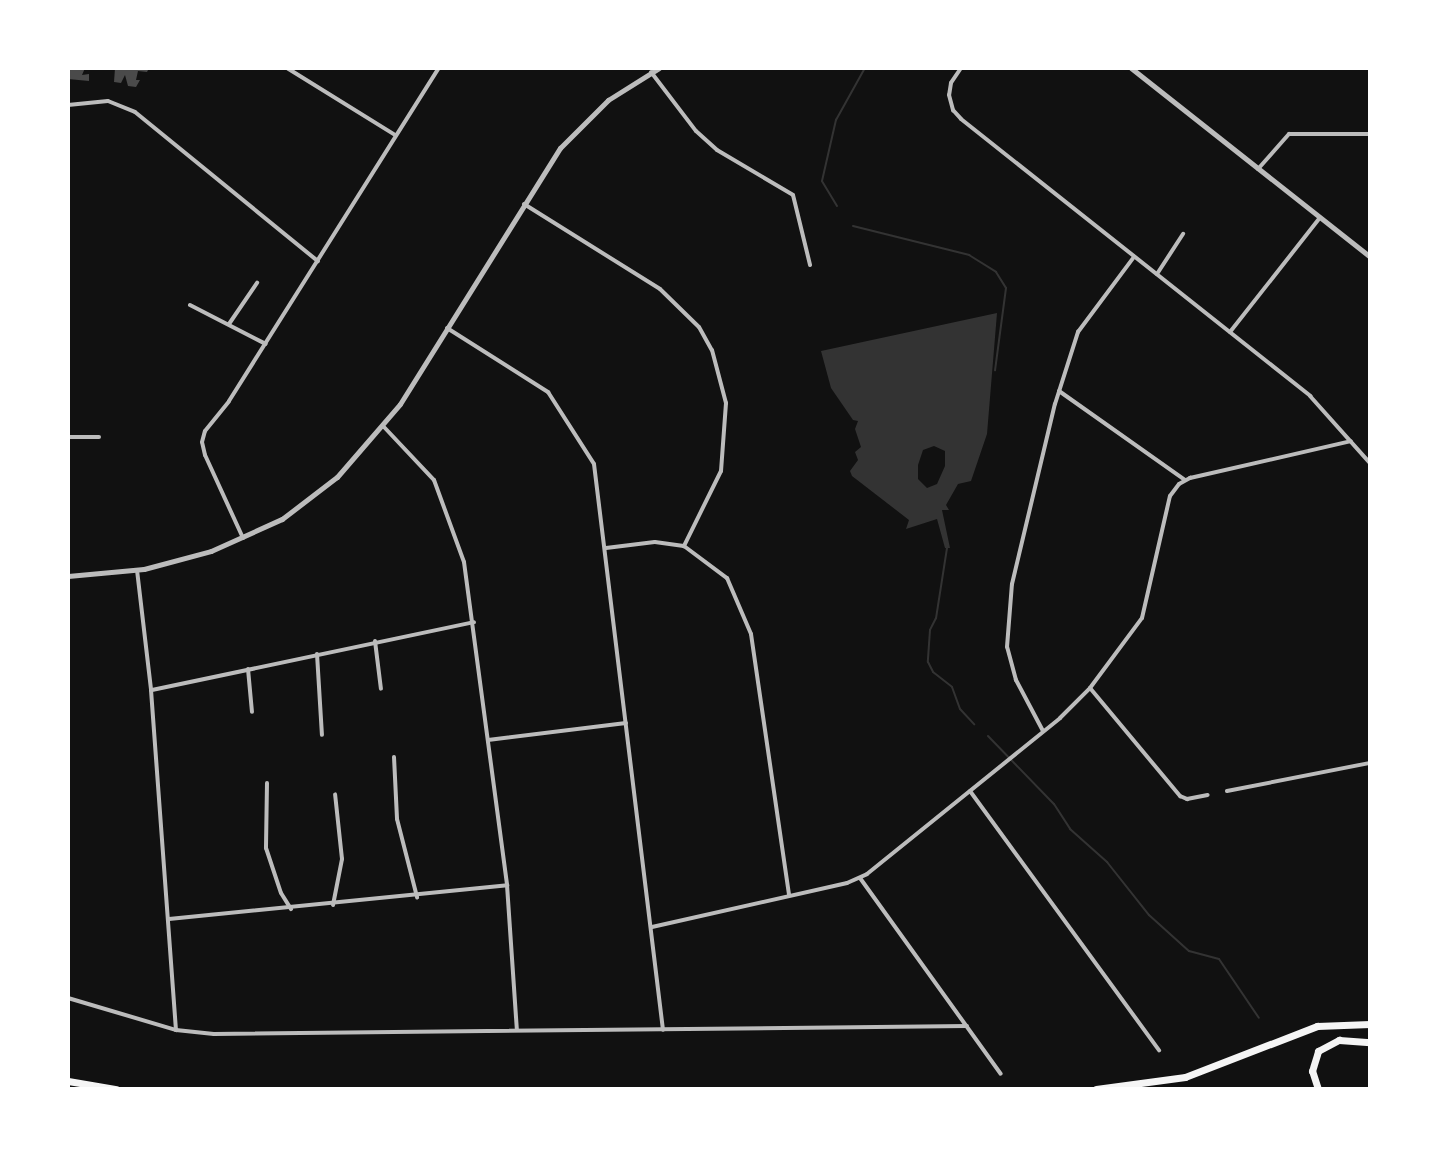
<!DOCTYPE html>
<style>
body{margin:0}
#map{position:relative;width:1438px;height:1157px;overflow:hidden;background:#111;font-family:Inter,sans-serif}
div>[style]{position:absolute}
.water>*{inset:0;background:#333}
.stream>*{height:2px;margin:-1px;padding:0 1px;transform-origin:1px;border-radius:1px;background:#333}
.building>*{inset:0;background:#4a4a4a}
.minor>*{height:4px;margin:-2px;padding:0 2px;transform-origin:2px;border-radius:2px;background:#bcbcbc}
.tertiary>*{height:5px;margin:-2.5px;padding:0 2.5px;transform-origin:2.5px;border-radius:2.5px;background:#bcbcbc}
.motorway>*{height:7px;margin:-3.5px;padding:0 3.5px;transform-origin:3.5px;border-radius:3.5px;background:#f5f5f5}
span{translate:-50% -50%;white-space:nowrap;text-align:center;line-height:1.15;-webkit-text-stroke:7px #fff;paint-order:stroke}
.frame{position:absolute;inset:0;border:70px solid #fff;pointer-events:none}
</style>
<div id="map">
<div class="water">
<div style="clip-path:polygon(evenodd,997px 313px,987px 434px,971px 481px,958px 484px,946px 505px,949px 510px,942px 510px,950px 548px,945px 548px,937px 519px,906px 529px,909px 520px,852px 476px,850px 471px,858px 460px,855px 452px,861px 447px,855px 429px,858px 421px,853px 420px,831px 388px,821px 351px,997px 313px,934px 446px,945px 451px,945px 466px,937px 484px,927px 488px,918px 479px,918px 465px,923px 450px,934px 446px)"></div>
</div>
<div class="stream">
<div style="left:837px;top:206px;width:29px;rotate:-121deg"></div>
<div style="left:822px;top:181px;width:63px;rotate:-77.1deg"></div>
<div style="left:836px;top:120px;width:60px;rotate:-60.9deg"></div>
<div style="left:853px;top:226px;width:120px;rotate:14deg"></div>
<div style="left:969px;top:255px;width:32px;rotate:32deg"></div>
<div style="left:996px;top:272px;width:19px;rotate:58deg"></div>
<div style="left:1006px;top:288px;width:83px;rotate:97.6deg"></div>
<div style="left:947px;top:548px;width:71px;rotate:98.9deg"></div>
<div style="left:936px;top:618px;width:13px;rotate:117deg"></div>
<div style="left:930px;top:630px;width:32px;rotate:94deg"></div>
<div style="left:928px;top:662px;width:11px;rotate:63deg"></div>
<div style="left:933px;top:672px;width:24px;rotate:38deg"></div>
<div style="left:952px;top:687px;width:23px;rotate:70deg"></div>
<div style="left:960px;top:709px;width:21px;rotate:47deg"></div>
<div style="left:988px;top:736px;width:95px;rotate:45.9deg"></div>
<div style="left:1054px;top:804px;width:30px;rotate:57deg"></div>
<div style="left:1070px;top:829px;width:50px;rotate:41.7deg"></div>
<div style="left:1107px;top:862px;width:68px;rotate:51.6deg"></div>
<div style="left:1149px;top:915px;width:54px;rotate:42deg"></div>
<div style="left:1189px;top:951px;width:31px;rotate:15deg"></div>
<div style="left:1219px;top:959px;width:71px;rotate:55.9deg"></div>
</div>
<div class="building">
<div style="clip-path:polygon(68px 68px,85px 68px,82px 75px,89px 74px,89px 81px,68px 79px)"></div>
<div style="clip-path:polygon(115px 68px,149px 68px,147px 72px,138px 71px,136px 80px,140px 80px,136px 87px,128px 86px,125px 75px,121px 83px,114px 82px)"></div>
</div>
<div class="minor">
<div style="left:287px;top:68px;width:127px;rotate:31.8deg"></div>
<div style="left:961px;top:68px;width:18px;rotate:124deg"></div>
<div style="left:951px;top:83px;width:12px;rotate:99deg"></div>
<div style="left:949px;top:95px;width:16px;rotate:75deg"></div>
<div style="left:953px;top:110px;width:12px;rotate:48deg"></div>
<div style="left:961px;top:119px;width:446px;rotate:38.4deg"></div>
<div style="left:1310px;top:396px;width:90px;rotate:48.2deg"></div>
<div style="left:651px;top:72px;width:74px;rotate:52.7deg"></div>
<div style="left:696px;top:131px;width:28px;rotate:42deg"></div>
<div style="left:717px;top:150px;width:88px;rotate:30.6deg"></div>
<div style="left:793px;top:195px;width:72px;rotate:76.3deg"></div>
<div style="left:68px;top:105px;width:40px;rotate:-5.7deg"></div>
<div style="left:108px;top:101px;width:29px;rotate:22deg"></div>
<div style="left:135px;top:112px;width:236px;rotate:39.2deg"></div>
<div style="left:1258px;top:169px;width:47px;rotate:-48.5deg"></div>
<div style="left:1289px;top:134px;width:81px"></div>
<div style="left:524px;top:204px;width:160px;rotate:32deg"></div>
<div style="left:660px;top:289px;width:54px;rotate:44.3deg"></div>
<div style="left:699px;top:327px;width:26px;rotate:61deg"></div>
<div style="left:712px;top:350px;width:55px;rotate:75.2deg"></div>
<div style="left:726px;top:403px;width:68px;rotate:94.2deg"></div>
<div style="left:721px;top:471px;width:84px;rotate:116.3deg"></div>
<div style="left:684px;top:546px;width:54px;rotate:36.7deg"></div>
<div style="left:727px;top:578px;width:61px;rotate:66.8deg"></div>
<div style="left:751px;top:634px;width:264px;rotate:81.7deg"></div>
<div style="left:1157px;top:274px;width:48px;rotate:-57deg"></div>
<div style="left:190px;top:305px;width:85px;rotate:27.2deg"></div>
<div style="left:229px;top:324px;width:50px;rotate:-55.7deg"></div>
<div style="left:447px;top:328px;width:120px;rotate:32.4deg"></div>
<div style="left:548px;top:392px;width:85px;rotate:57.4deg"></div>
<div style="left:594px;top:464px;width:570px;rotate:83.05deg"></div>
<div style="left:1230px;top:332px;width:144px;rotate:-51.8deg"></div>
<div style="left:1059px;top:391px;width:154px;rotate:35.2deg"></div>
<div style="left:384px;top:427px;width:73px;rotate:46.7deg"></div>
<div style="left:434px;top:480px;width:87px;rotate:69.9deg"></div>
<div style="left:464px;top:562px;width:326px;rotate:82.4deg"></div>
<div style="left:507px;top:885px;width:145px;rotate:86.1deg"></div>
<div style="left:68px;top:437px;width:31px"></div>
<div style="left:243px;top:538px;width:91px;rotate:-114.6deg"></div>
<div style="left:205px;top:455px;width:13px;rotate:-103deg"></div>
<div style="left:202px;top:442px;width:11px;rotate:-75deg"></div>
<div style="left:205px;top:431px;width:38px;rotate:-51deg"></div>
<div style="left:229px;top:401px;width:394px;rotate:-57.8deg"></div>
<div style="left:606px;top:548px;width:49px;rotate:-7deg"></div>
<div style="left:655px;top:542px;width:29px;rotate:8deg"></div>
<div style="left:137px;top:570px;width:121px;rotate:83.3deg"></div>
<div style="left:151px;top:690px;width:341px;rotate:85.8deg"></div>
<div style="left:375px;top:641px;width:48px;rotate:82.9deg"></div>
<div style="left:317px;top:654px;width:81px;rotate:86.5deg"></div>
<div style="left:248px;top:669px;width:43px;rotate:84.7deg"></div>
<div style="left:1090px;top:688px;width:141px;rotate:50.2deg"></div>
<div style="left:1180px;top:796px;width:8px;rotate:23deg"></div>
<div style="left:1187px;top:799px;width:21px;rotate:-11deg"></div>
<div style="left:152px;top:690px;width:329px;rotate:-11.9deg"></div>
<div style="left:1043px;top:731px;width:58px;rotate:-117.9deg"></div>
<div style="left:1016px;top:680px;width:34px;rotate:-105deg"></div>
<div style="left:1007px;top:647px;width:63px;rotate:-85.5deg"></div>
<div style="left:1012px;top:584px;width:185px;rotate:-76.6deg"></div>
<div style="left:1055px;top:404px;width:76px;rotate:-72.3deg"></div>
<div style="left:1078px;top:332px;width:94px;rotate:-53.3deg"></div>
<div style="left:488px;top:740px;width:139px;rotate:-7deg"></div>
<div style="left:394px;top:757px;width:62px;rotate:87.2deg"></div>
<div style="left:397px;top:819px;width:81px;rotate:75.6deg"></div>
<div style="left:267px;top:783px;width:65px;rotate:90.9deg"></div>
<div style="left:266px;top:848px;width:47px;rotate:71.6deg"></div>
<div style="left:281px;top:893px;width:19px;rotate:58deg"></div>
<div style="left:970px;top:791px;width:321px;rotate:53.9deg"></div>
<div style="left:1227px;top:791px;width:146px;rotate:-11.1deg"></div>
<div style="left:860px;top:878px;width:241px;rotate:54.3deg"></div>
<div style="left:333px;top:905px;width:47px;rotate:-78.9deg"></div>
<div style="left:342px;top:859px;width:65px;rotate:-96.1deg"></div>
<div style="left:169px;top:919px;width:340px;rotate:-5.7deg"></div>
<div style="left:652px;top:927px;width:200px;rotate:-12.7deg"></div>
<div style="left:847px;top:883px;width:22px;rotate:-24deg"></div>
<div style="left:867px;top:874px;width:248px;rotate:-38.9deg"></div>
<div style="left:1060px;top:718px;width:42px;rotate:-45deg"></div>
<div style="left:1090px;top:688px;width:87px;rotate:-53.4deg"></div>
<div style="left:1142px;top:618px;width:125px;rotate:-77.1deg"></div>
<div style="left:1170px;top:496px;width:15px;rotate:-53deg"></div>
<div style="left:1179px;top:484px;width:13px;rotate:-29deg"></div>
<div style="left:1190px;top:478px;width:165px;rotate:-12.9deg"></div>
<div style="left:68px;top:998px;width:113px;rotate:16.5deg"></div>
<div style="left:176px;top:1030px;width:38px;rotate:6deg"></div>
<div style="left:214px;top:1034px;width:753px;rotate:-0.61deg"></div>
</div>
<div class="tertiary">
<div style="left:1131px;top:68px;width:305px;rotate:38.3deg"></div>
<div style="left:68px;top:576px;width:76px;rotate:-5.3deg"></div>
<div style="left:144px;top:569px;width:69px;rotate:-15deg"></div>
<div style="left:211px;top:551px;width:78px;rotate:-24.3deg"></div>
<div style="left:282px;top:519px;width:69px;rotate:-37.4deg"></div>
<div style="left:337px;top:477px;width:96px;rotate:-49.2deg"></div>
<div style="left:400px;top:404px;width:302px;rotate:-58deg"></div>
<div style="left:560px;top:148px;width:68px;rotate:-45deg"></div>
<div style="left:608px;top:100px;width:60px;rotate:-32.1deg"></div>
</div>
<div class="motorway">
<div style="left:68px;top:1081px;width:49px;rotate:9.5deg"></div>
<div style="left:1096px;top:1089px;width:90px;rotate:-7.7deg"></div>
<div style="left:1185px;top:1077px;width:142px;rotate:-21.1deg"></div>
<div style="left:1317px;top:1026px;width:53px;rotate:-2.2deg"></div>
<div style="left:1318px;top:1089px;width:19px;rotate:-108deg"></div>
<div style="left:1312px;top:1071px;width:21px;rotate:-73deg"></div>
<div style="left:1318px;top:1051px;width:24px;rotate:-28deg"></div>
<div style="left:1339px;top:1040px;width:31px;rotate:4deg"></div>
</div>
<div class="frame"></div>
</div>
